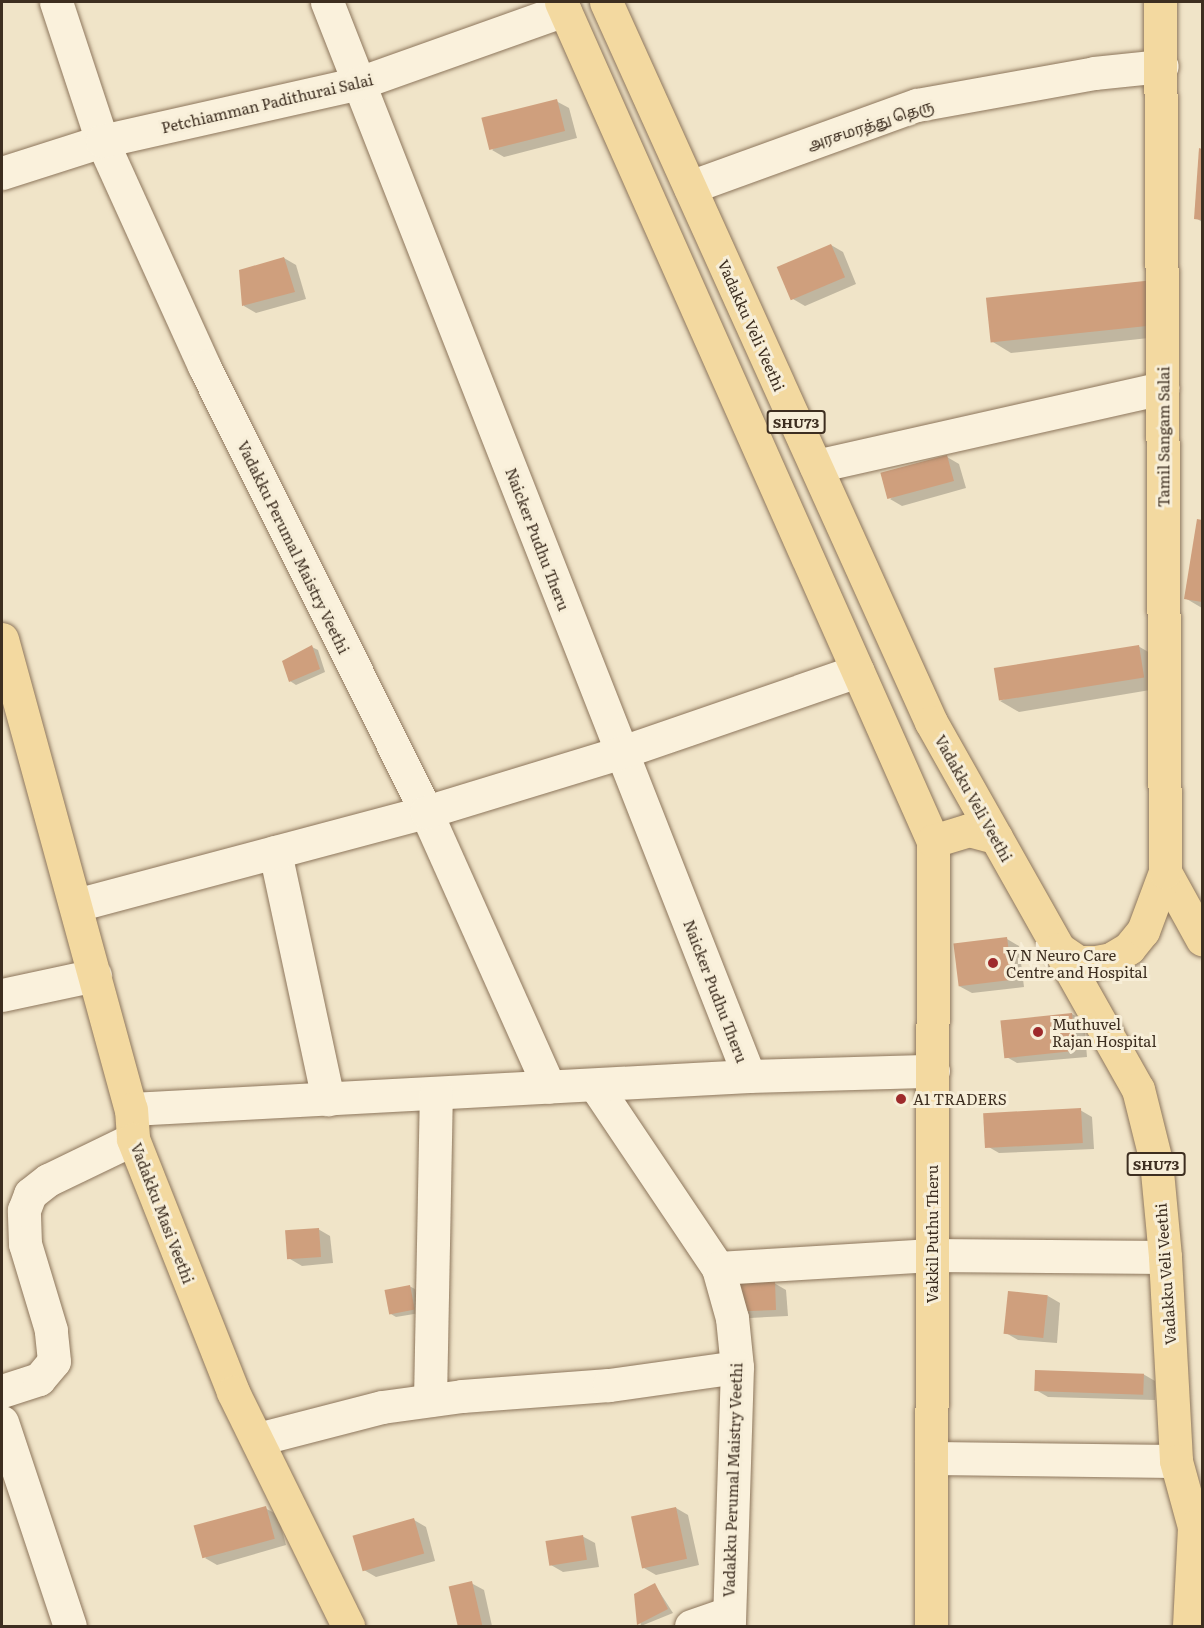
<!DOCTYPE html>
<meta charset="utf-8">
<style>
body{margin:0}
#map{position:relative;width:1204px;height:1628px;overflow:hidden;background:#f0e4c8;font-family:Literata,"Noto Sans Tamil",serif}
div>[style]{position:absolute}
.shadow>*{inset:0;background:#0003}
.building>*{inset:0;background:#cf9f7d;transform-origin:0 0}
.roads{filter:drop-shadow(0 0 2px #8d765c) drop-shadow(0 0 2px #8d765c)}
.minor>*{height:33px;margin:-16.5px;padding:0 16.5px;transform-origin:16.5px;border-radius:16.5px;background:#faf1dc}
.major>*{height:33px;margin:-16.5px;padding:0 16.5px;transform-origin:16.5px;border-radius:16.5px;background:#f3d9a0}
.dots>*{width:16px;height:16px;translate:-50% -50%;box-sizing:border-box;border:3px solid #f7eed8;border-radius:50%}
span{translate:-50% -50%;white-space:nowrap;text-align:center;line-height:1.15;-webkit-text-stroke:6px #f7eed8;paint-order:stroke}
.shield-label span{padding:2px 4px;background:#f7eed8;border:2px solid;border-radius:4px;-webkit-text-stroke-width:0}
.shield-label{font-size:14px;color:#3d2e20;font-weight:700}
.street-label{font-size:15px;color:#3d2e20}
.poi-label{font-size:15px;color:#3d2e20}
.left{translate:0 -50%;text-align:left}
.frame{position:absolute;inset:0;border:3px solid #3d2e20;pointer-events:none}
</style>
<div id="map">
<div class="shadow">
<div style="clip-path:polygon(556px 101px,569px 108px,577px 138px,504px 157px,492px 150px)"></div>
<div style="clip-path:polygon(1201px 150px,1202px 150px,1202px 222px,1196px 218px)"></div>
<div style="clip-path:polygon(831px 245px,843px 252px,856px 284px,805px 306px,793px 299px)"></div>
<div style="clip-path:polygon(284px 258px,296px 265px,306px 299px,256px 313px,244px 306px,240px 271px)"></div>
<div style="clip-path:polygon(1153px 281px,1176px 335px,1011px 353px,993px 342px)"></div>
<div style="clip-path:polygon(947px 457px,959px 464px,966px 488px,902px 506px,890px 499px)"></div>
<div style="clip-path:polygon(1198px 520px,1202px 521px,1202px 608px,1185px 598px)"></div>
<div style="clip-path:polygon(1138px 646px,1157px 657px,1162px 688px,1019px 712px,1000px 701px)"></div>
<div style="clip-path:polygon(312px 647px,318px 650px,325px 672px,296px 685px,290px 681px)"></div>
<div style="clip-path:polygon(1007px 939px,1019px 946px,1024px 987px,972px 993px,959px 986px)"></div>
<div style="clip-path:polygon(1072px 1014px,1084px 1021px,1087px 1057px,1017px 1063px,1005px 1056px)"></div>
<div style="clip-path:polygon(1080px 1110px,1092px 1117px,1094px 1149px,999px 1153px,987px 1146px)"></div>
<div style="clip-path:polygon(318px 1229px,330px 1236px,333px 1263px,302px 1266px,290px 1259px)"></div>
<div style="clip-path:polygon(774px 1283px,786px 1290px,788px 1316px,750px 1318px,738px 1311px)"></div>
<div style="clip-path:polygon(409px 1286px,415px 1289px,420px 1313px,396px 1317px,391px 1314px)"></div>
<div style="clip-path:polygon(1048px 1296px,1060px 1303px,1057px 1343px,1018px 1340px,1006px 1333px)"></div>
<div style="clip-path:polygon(1143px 1374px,1155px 1381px,1155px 1400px,1048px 1397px,1036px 1390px)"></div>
<div style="clip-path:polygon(265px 1508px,278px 1515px,286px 1545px,217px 1565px,205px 1558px)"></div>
<div style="clip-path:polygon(676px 1508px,688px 1515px,699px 1565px,656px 1575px,644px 1568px)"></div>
<div style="clip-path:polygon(414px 1520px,426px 1527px,435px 1561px,376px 1577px,364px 1570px)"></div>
<div style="clip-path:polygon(582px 1536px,595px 1543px,599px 1567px,563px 1572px,551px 1565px)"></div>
<div style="clip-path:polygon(471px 1583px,484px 1590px,492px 1626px,460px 1626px,451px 1587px)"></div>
<div style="clip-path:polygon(655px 1585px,673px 1613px,641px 1626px,636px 1595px)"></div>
</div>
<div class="building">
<div style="left:557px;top:99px;width:33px;height:78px;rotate:76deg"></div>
<div style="clip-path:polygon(1199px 148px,1202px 149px,1202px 220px,1194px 219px)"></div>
<div style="left:831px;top:244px;width:36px;height:59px;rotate:67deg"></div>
<div style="clip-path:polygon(284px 257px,295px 292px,242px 306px,239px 270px)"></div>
<div style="left:1154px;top:280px;width:45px;height:169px;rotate:84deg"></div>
<div style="left:947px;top:455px;width:27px;height:69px;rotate:75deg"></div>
<div style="clip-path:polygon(1197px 519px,1202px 520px,1202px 602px,1184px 599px)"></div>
<div style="clip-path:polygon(312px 645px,320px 669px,289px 682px,282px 661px)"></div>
<div style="left:1139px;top:645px;width:33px;height:147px;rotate:81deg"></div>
<div style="left:1007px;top:937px;width:43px;height:54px;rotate:83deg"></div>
<div style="left:1072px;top:1013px;width:38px;height:72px;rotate:84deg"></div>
<div style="left:1081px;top:1108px;width:35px;height:98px;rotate:87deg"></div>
<div style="left:319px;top:1228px;width:29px;height:34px;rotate:86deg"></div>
<div style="left:775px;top:1281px;width:29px;height:40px;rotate:88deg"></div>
<div style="left:410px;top:1285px;width:25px;height:26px;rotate:79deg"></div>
<div style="left:1008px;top:1291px;width:40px;height:43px;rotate:6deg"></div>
<div style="left:1035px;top:1370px;width:109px;height:21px;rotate:2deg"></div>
<div style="left:266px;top:1506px;width:34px;height:75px;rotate:75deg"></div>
<div style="left:676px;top:1507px;width:53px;height:46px;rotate:78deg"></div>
<div style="left:414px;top:1518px;width:37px;height:64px;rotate:74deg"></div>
<div style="left:583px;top:1535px;width:25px;height:38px;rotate:81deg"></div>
<div style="left:472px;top:1581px;width:46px;height:24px;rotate:77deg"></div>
<div style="clip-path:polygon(655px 1583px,668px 1609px,637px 1625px,634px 1594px)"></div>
</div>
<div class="roads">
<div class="minor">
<div style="left:56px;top:2px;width:146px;rotate:71.7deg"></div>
<div style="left:102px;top:141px;width:247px;rotate:65.6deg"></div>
<div style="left:204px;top:366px;width:498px;rotate:63.5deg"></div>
<div style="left:426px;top:812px;width:301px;rotate:65.9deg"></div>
<div style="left:327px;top:2px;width:1154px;rotate:68.55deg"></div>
<div style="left:2px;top:173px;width:105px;rotate:-17.7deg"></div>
<div style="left:102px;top:141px;width:263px;rotate:-12.7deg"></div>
<div style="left:359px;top:83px;width:218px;rotate:-19.6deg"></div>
<div style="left:690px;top:187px;width:241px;rotate:-19.9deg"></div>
<div style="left:917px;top:105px;width:180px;rotate:-10.2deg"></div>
<div style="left:1094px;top:73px;width:68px;rotate:-5.9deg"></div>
<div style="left:816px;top:466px;width:355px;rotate:-12.7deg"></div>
<div style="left:275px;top:852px;width:253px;rotate:77.9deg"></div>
<div style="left:76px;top:905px;width:362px;rotate:-14.9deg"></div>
<div style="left:426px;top:812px;width:205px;rotate:-17deg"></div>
<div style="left:622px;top:752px;width:249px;rotate:-19deg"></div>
<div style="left:2px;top:995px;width:95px;rotate:-12.1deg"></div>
<div style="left:595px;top:1085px;width:220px;rotate:56.1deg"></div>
<div style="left:718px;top:1268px;width:52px;rotate:74.4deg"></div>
<div style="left:732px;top:1318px;width:49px;rotate:84.2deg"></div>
<div style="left:737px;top:1367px;width:259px;rotate:91.8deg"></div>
<div style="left:131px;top:1109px;width:619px;rotate:-3.06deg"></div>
<div style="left:749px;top:1076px;width:184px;rotate:-1.6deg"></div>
<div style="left:718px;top:1268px;width:214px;rotate:-3.5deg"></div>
<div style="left:932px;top:1255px;width:233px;rotate:0.5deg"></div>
<div style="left:2px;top:1391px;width:39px;rotate:-18deg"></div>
<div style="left:39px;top:1379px;width:23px;rotate:-50deg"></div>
<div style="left:54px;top:1361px;width:31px;rotate:-96deg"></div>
<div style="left:51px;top:1330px;width:90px;rotate:-106.8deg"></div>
<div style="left:25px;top:1244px;width:34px;rotate:-92deg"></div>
<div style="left:24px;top:1210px;width:17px;rotate:-69deg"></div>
<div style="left:30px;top:1194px;width:23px;rotate:-38deg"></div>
<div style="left:48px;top:1180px;width:94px;rotate:-25.8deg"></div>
<div style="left:430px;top:1400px;width:307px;rotate:-88.9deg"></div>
<div style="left:2px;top:1422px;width:215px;rotate:71.6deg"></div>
<div style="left:258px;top:1439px;width:128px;rotate:-14.5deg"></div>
<div style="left:382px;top:1407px;width:81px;rotate:-7.8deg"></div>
<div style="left:462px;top:1396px;width:147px;rotate:-4.3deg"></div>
<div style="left:609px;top:1385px;width:129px;rotate:-8deg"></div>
<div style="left:931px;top:1458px;width:245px;rotate:0.7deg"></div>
<div style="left:691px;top:1626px;width:39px;rotate:-19deg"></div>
</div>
<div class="major">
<div style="left:561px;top:2px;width:918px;rotate:66.09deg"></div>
<div style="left:933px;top:841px;width:785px;rotate:90.15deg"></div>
<div style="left:606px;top:2px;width:790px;rotate:65.71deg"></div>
<div style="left:931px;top:722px;width:421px;rotate:60.6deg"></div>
<div style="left:1138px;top:1089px;width:74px;rotate:76deg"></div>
<div style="left:1156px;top:1161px;width:96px;rotate:84.6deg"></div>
<div style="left:1165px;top:1257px;width:204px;rotate:86.9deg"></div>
<div style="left:1176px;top:1461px;width:68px;rotate:74.7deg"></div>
<div style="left:1194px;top:1527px;width:99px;rotate:92.9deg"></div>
<div style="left:2px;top:639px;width:487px;rotate:74.7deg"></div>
<div style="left:131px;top:1109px;width:30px;rotate:86deg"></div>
<div style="left:133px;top:1139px;width:272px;rotate:68.4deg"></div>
<div style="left:233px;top:1392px;width:261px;rotate:63.8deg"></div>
<div style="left:933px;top:841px;width:38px;rotate:-17deg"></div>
<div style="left:969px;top:830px;width:28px;rotate:15deg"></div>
<div style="left:1165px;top:872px;width:77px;rotate:61.1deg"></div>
<div style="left:1059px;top:949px;width:23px;rotate:34deg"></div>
<div style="left:1078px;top:962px;width:18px"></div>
<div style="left:1096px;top:962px;width:15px;rotate:-11deg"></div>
<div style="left:1111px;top:959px;width:21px;rotate:-31deg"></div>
<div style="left:1129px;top:948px;width:22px;rotate:-51deg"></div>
<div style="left:1143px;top:931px;width:63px;rotate:-69.6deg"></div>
<div style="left:1165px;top:872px;width:870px;rotate:-90.33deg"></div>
</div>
</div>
<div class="dots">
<div style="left:993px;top:963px;background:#9e2a2b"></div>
<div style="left:1038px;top:1032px;background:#9e2a2b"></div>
<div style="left:901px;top:1099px;background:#9e2a2b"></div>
</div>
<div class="shield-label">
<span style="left:796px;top:422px">SHU73</span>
<span style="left:1156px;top:1164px">SHU73</span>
</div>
<div class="street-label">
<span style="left:267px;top:103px;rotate:-13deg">Petchiamman Padithurai Salai</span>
<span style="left:870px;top:124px;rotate:-18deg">அரசமரத்து தெரு</span>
<span style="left:752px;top:325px;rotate:66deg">Vadakku Veli Veethi</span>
<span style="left:1163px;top:437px;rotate:-90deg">Tamil Sangam Salai</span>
<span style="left:538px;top:539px;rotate:69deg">Naicker Pudhu Theru</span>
<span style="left:294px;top:547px;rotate:64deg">Vadakku Perumal Maistry Veethi</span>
<span style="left:974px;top:798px;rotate:61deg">Vadakku Veli Veethi</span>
<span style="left:716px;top:991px;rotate:69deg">Naicker Pudhu Theru</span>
<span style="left:163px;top:1213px;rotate:69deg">Vadakku Masi Veethi</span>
<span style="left:932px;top:1234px;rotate:-90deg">Vakkil Puthu Theru</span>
<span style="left:1165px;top:1274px;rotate:-94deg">Vadakku Veli Veethi</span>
<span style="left:732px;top:1480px;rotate:-88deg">Vadakku Perumal Maistry Veethi</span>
</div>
<div class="poi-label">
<span class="left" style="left:1006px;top:963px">V N Neuro Care<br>Centre and Hospital</span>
<span class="left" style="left:1052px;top:1032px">Muthuvel<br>Rajan Hospital</span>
<span class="left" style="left:913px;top:1099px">A1 TRADERS</span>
</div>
<div class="frame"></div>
</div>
